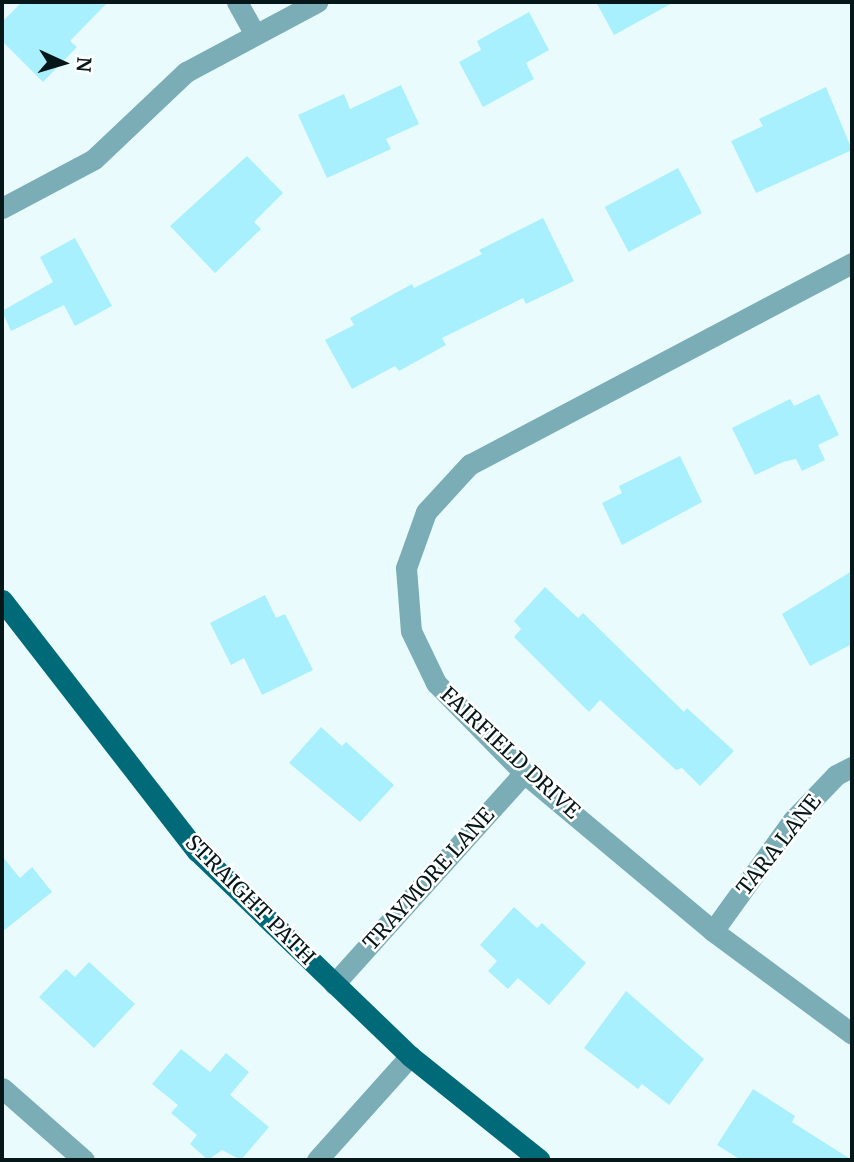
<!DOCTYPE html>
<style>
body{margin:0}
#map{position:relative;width:854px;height:1162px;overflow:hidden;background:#eafbfe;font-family:Merriweather,serif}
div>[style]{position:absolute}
.building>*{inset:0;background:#a8f0fd;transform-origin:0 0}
.minor>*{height:21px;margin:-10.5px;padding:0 10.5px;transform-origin:10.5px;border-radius:10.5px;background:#7aadb6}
.major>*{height:21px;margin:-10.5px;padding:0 10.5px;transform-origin:10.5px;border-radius:10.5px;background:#006a78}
span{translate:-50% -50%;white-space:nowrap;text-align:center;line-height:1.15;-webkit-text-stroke:5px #fff;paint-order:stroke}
.street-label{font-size:21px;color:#061719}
.frame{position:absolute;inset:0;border:4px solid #061719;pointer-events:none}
.north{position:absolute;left:28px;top:28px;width:70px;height:70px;-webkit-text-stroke:5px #fff;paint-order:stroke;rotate:94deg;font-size:19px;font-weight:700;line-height:28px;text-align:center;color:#061719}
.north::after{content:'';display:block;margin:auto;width:24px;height:32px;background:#061719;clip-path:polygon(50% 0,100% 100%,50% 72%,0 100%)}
</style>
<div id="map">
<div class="building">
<div style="clip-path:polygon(22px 2px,108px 2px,70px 41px,77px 47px,43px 82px,2px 41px,2px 22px)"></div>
<div style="clip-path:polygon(596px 2px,674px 2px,614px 35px)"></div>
<div style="clip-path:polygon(529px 12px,549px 50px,526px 63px,534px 79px,483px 107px,459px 62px,481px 50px,477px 41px)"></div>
<div style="clip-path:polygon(401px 85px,419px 124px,386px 139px,391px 149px,327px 178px,298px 115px,344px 94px,350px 109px)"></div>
<div style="clip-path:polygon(826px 87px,852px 150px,756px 193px,731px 141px,763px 126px,759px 119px)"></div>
<div style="clip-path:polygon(247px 156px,283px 193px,254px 222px,261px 229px,215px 273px,170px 226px)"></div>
<div style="left:678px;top:168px;width:51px;height:83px;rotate:62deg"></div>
<div style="clip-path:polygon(543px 218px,574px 281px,526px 304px,523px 298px,442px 338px,446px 345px,399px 371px,395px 366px,352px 389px,325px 340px,354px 325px,350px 318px,412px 284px,414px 288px,482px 254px,479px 250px)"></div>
<div style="clip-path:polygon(75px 238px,112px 306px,75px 326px,64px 305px,11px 331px,2px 311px,53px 282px,40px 257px)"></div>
<div style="clip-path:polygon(819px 394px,839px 435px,818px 445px,825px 460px,802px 471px,796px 459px,783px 462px,755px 475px,732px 428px,790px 399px,794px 406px)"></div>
<div style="clip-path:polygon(680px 456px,702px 502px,622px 545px,602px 503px,622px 493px,619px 486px)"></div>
<div style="clip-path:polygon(852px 571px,852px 644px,810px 666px,782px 614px)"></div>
<div style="clip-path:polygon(545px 587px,578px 618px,583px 613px,684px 712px,687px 708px,734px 751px,700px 786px,682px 768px,676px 770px,600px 700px,589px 712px,514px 637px,521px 629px,514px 621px)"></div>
<div style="clip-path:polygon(265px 595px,276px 618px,285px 614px,313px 670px,262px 695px,244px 658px,231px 665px,210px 623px)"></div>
<div style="clip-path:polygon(321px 727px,342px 746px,346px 742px,394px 785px,360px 822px,289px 763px)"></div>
<div style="clip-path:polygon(2px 856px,20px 878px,32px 867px,52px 892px,2px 932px)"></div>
<div style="clip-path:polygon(514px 907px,537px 928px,542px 923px,586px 963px,549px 1005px,518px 978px,508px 989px,488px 971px,497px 961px,480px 945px)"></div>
<div style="clip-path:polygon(89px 962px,135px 1004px,94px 1048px,39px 997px,66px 969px,75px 977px)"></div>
<div style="clip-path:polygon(626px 991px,704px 1059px,669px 1105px,642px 1084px,638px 1089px,584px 1048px)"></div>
<div style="clip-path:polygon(181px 1049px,210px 1072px,226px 1053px,249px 1072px,230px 1095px,269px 1127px,241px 1160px,222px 1150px,208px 1160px,190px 1144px,197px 1135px,171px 1113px,178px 1105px,152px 1084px)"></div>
<div style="clip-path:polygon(753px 1089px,795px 1116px,792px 1122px,852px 1160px,741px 1160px,717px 1145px)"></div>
</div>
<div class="minor">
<div style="left:237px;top:2px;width:35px;rotate:61deg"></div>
<div style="left:2px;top:208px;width:104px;rotate:-28deg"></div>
<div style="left:94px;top:159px;width:127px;rotate:-43.4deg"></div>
<div style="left:186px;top:72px;width:149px;rotate:-28.1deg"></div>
<div style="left:852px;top:263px;width:432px;rotate:152.2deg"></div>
<div style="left:470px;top:464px;width:65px;rotate:132.5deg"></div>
<div style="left:426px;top:512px;width:59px;rotate:109.7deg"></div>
<div style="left:406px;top:568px;width:63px;rotate:85.5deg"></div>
<div style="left:411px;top:631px;width:58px;rotate:64.3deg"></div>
<div style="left:436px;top:683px;width:126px;rotate:45.6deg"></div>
<div style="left:524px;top:773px;width:246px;rotate:39.9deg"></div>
<div style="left:713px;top:931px;width:173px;rotate:36.5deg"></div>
<div style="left:713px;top:931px;width:137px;rotate:-54.2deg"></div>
<div style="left:793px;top:820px;width:62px;rotate:-46.3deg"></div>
<div style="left:836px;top:775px;width:18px;rotate:-27deg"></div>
<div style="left:334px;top:984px;width:284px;rotate:-48deg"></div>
<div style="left:2px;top:1088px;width:109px;rotate:41.3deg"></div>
<div style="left:317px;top:1160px;width:140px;rotate:-48.2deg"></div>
</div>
<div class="major">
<div style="left:2px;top:600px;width:318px;rotate:52.2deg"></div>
<div style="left:197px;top:851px;width:296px;rotate:43.9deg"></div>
<div style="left:410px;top:1056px;width:166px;rotate:38.7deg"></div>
</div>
<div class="street-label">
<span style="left:510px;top:753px;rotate:43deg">FAIRFIELD DRIVE</span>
<span style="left:779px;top:845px;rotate:-52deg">TARA LANE</span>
<span style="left:429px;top:879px;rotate:-48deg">TRAYMORE LANE</span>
<span style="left:250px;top:900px;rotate:45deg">STRAIGHT PATH</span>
</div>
<div class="frame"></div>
<div class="north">N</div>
</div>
